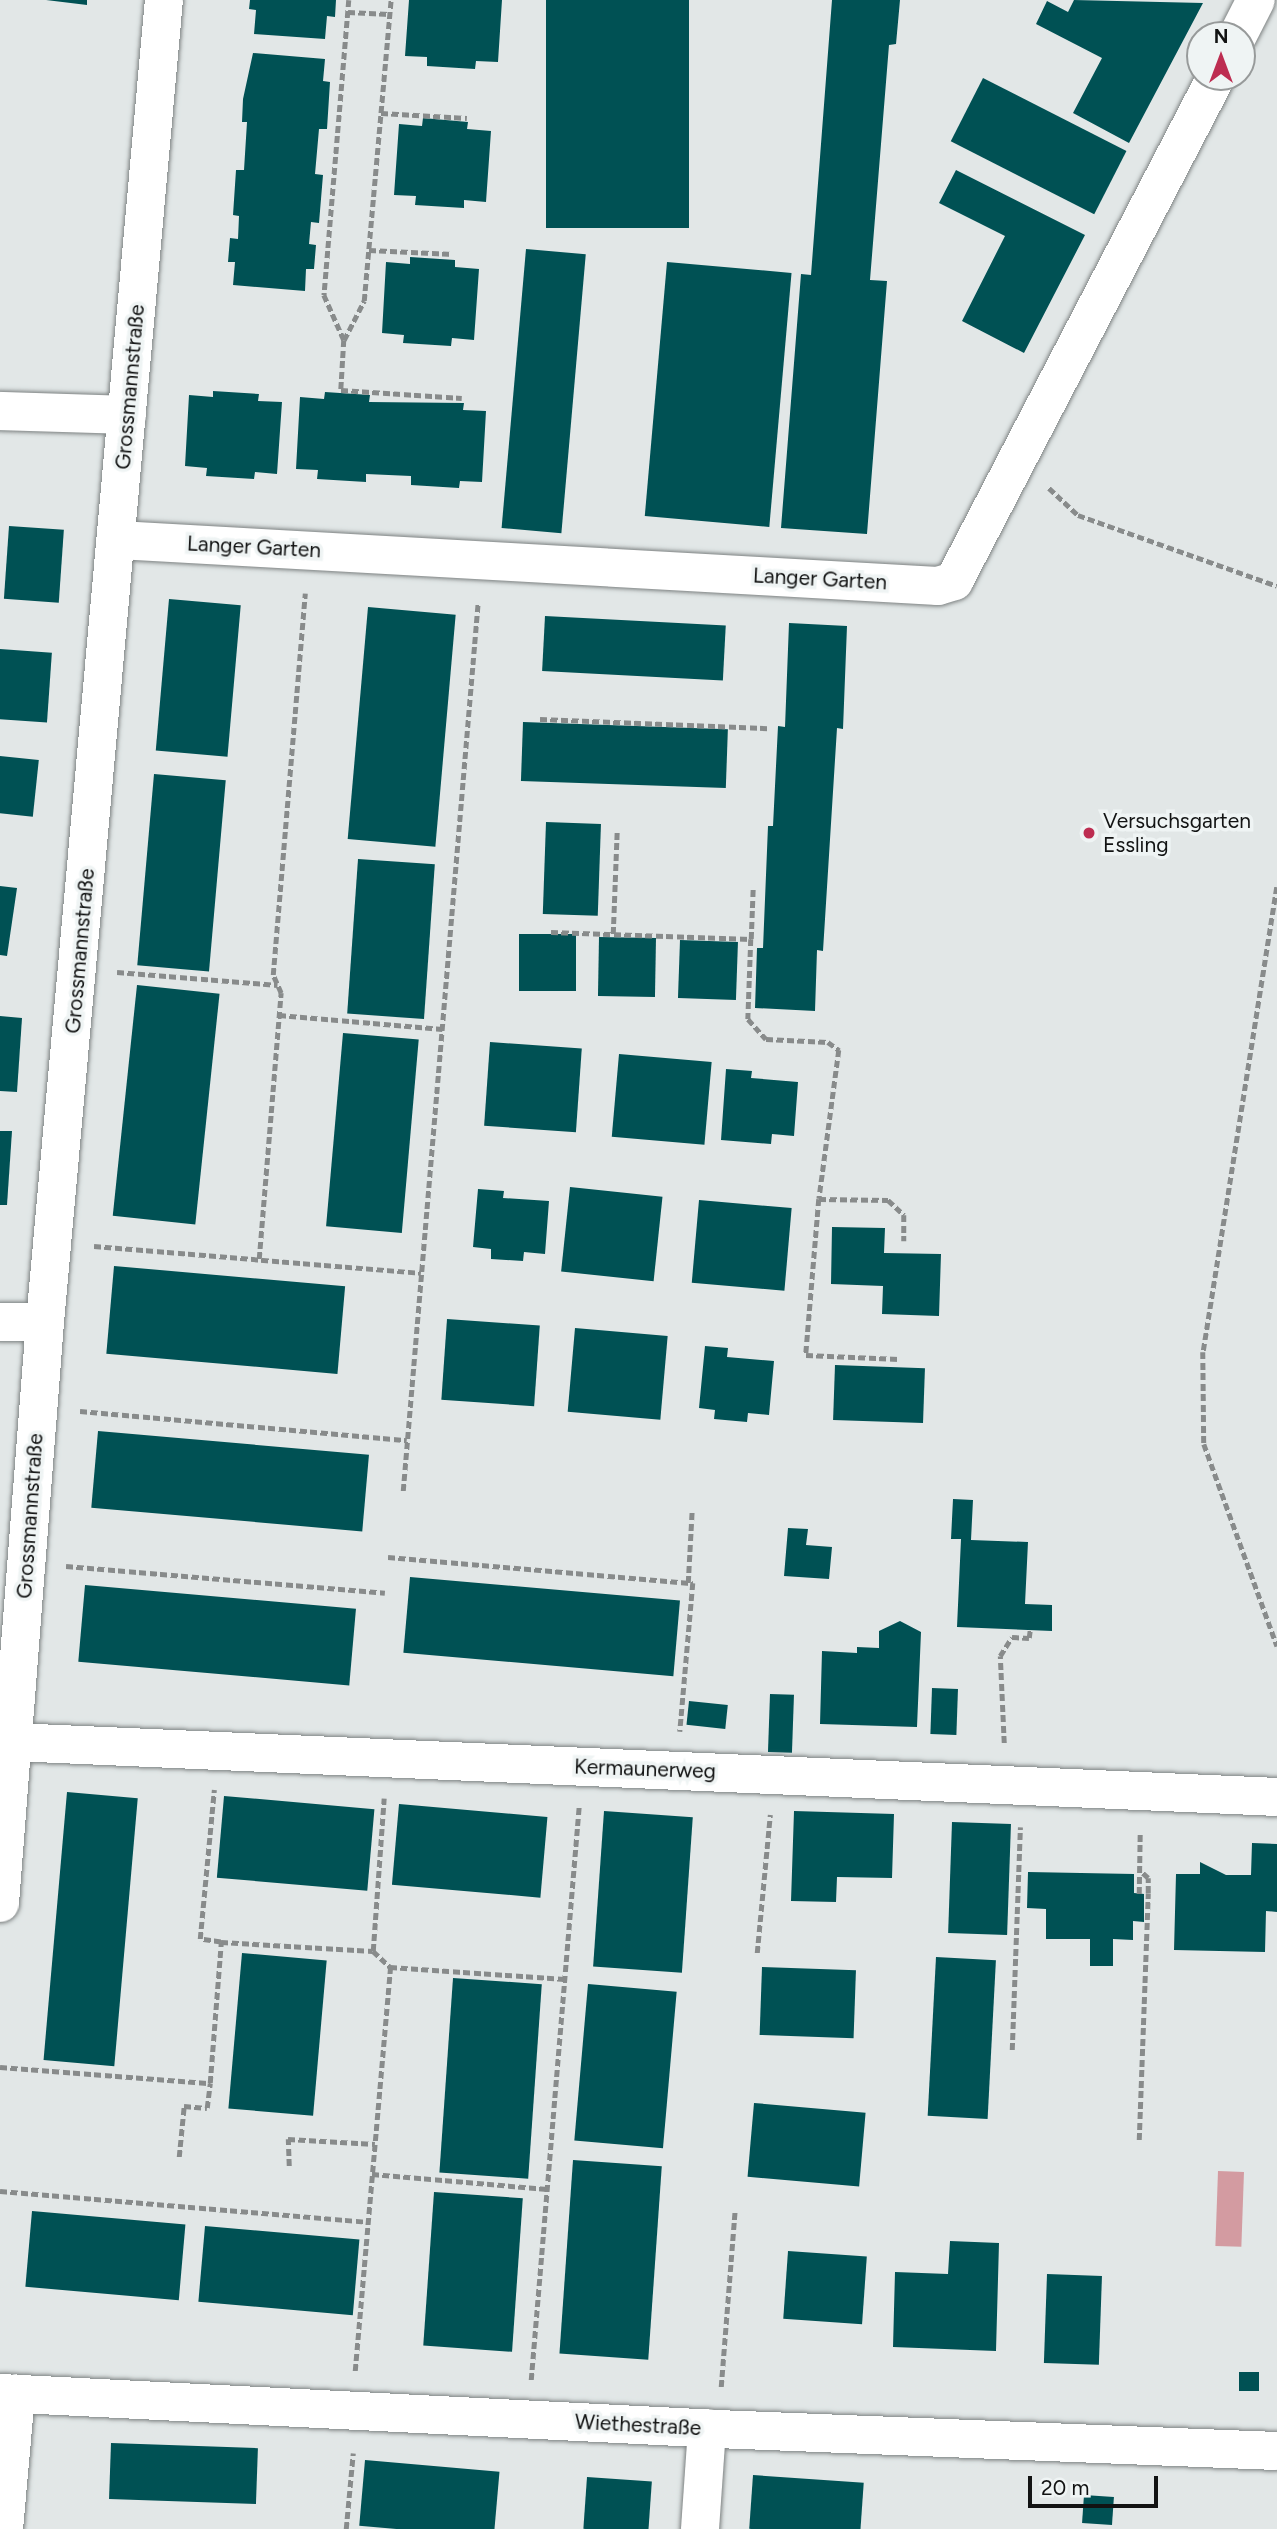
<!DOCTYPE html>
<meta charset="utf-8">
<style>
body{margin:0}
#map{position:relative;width:1277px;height:2529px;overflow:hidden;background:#e2e7e7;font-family:Figtree,sans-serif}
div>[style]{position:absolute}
.water>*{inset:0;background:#d39ba1;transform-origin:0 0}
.building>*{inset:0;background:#005154;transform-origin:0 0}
.path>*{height:4.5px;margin-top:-2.25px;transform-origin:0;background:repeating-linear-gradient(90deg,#888b8b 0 7px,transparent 0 10.5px)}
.roads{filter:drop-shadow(0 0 2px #7d8282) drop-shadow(0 0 2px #7d8282)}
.minor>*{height:38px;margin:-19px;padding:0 19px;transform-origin:19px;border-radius:19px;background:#fff}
.dots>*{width:19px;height:19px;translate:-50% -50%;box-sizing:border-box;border:4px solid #eff4f4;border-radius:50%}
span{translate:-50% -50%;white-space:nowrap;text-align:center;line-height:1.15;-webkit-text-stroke:7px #eff4f4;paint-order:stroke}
.street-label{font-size:21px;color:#121313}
.poi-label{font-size:21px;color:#121313}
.left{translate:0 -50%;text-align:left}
.north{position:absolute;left:1186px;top:21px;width:70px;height:70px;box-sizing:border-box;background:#eff4f4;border:2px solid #979a9a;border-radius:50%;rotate:0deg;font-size:19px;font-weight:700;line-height:28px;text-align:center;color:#121313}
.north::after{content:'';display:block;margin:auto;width:24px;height:32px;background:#bd2d51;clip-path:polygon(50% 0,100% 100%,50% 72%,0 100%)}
.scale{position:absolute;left:1028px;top:2476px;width:130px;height:32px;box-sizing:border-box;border:4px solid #121313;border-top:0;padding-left:9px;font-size:21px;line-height:24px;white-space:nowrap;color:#121313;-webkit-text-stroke:5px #eff4f4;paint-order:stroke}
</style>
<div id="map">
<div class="water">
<div style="left:1218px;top:2171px;width:26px;height:75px;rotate:2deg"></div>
</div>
<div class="building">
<div style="clip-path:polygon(46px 0,87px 0,87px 5px)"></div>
<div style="clip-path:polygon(250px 0,336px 0,335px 17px,327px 16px,325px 39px,254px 34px,256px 10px,249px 9px)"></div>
<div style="clip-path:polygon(409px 0,502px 0,498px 62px,476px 61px,475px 69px,427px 66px,427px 57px,405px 56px)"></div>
<div style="left:546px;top:0;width:143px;height:228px"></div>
<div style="clip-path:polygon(832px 0,900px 0,896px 44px,889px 45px,870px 280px,887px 281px,867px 534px,781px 528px,801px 274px,811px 275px)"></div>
<div style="clip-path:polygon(1074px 0,1203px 3px,1129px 143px,1073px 113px,1102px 58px,1036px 24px,1047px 1px,1068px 12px)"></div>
<div style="clip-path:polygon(253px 53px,325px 59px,323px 81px,330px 82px,327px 129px,319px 129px,315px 174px,323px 175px,319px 223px,311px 222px,309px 244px,316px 245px,314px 269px,306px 269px,305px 291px,233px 285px,235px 262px,228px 262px,230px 238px,238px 239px,239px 216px,233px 215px,236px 170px,244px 170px,247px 122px,242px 122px,243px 99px)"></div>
<div style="left:983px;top:78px;width:161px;height:71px;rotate:27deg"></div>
<div style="clip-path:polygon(423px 118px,468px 122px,467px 129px,491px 131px,486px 202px,464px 200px,464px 208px,415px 205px,416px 196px,394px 195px,399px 124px,422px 126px)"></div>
<div style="clip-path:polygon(956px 170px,1085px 235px,1024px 353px,962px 321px,1005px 236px,939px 203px)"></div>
<div style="left:526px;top:249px;width:60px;height:280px;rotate:5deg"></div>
<div style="clip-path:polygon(410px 257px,455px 260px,455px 267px,479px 269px,474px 340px,452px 338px,451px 346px,403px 343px,404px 335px,382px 333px,386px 262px,410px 264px)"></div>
<div style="left:667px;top:262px;width:125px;height:255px;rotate:5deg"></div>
<div style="clip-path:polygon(213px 391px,259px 394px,258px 401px,282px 402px,277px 474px,255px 472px,254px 479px,206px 476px,207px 468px,185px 466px,189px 395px,213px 397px)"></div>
<div style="clip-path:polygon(325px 392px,370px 395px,369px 402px,464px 403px,463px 410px,486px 411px,482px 482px,460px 481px,459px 488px,411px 485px,411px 476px,366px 474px,366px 482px,317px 479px,318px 470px,296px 469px,300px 397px,324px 399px)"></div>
<div style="left:9px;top:526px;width:55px;height:73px;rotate:4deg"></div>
<div style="left:169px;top:599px;width:72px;height:152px;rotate:5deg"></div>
<div style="left:368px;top:607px;width:88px;height:233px;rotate:5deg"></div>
<div style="left:545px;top:616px;width:181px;height:55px;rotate:3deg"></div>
<div style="clip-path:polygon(789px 623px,847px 626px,843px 729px,837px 728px,823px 951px,817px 950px,815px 1011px,755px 1008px,757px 948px,763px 948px,768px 826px,773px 826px,778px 726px,785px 727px)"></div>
<div style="left:0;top:649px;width:52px;height:70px;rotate:4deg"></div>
<div style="left:523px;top:722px;width:205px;height:59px;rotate:2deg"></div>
<div style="left:0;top:756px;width:39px;height:57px;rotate:6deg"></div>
<div style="left:154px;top:774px;width:72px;height:192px;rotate:5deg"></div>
<div style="left:546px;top:822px;width:55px;height:92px;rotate:2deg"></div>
<div style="left:358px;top:859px;width:77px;height:155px;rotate:4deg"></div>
<div style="clip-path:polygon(0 886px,17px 888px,7px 956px,0 955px)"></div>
<div style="left:519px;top:934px;width:57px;height:57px"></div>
<div style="left:599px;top:937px;width:57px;height:59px;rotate:1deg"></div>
<div style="left:680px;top:940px;width:58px;height:58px;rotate:2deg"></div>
<div style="left:137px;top:985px;width:83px;height:232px;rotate:6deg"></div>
<div style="clip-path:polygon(0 1016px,22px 1018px,17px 1092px,0 1091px)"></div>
<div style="left:343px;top:1033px;width:76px;height:194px;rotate:5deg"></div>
<div style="left:490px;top:1042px;width:92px;height:84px;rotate:4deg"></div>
<div style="left:619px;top:1054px;width:93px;height:83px;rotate:5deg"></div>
<div style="clip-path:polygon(726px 1069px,752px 1071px,751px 1078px,798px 1082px,794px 1136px,772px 1134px,771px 1144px,721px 1140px)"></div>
<div style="clip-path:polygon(0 1131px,12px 1131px,7px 1205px,0 1205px)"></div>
<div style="left:570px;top:1187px;width:93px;height:85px;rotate:6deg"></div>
<div style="clip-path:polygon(478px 1189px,504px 1191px,503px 1198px,549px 1201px,545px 1254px,524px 1252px,523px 1261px,491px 1259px,491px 1249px,473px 1247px)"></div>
<div style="left:699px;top:1200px;width:93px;height:83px;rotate:5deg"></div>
<div style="clip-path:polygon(832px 1227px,885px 1228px,884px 1253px,941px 1254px,939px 1316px,882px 1314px,883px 1286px,831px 1284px)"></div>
<div style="left:114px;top:1266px;width:232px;height:88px;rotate:5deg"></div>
<div style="left:447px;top:1319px;width:93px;height:81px;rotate:4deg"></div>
<div style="left:575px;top:1328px;width:93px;height:84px;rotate:5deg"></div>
<div style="clip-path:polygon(705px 1346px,728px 1348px,727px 1357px,774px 1361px,769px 1415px,748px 1413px,747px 1422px,714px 1419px,715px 1410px,699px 1408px)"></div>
<div style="left:835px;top:1365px;width:90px;height:55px;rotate:2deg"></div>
<div style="left:98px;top:1431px;width:272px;height:77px;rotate:5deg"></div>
<div style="clip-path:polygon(953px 1499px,973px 1500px,971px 1540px,1028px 1542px,1025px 1604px,1052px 1605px,1052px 1631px,957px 1627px,961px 1539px,951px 1539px)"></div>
<div style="clip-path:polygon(788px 1528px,808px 1529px,806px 1545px,832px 1547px,829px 1579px,784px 1576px)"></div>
<div style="left:410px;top:1577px;width:271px;height:76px;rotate:5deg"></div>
<div style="left:85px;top:1585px;width:272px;height:77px;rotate:5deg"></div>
<div style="clip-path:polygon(900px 1621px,921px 1632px,917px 1727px,820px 1724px,822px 1651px,857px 1653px,857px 1647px,879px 1648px,879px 1631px)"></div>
<div style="left:932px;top:1688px;width:26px;height:46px;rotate:2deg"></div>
<div style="left:770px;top:1694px;width:24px;height:58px;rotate:2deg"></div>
<div style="left:689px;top:1701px;width:39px;height:24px;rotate:6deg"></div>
<div style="left:67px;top:1792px;width:71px;height:269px;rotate:5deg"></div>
<div style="left:224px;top:1796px;width:151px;height:82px;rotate:5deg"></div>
<div style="left:399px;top:1804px;width:149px;height:81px;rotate:5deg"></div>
<div style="left:604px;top:1811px;width:89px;height:156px;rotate:4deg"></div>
<div style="clip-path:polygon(794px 1811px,894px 1814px,892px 1878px,837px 1877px,836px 1902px,791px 1901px)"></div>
<div style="left:952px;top:1822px;width:59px;height:111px;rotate:2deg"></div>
<div style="clip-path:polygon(1252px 1843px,1277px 1844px,1277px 1912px,1266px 1911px,1265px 1952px,1174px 1950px,1176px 1874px,1200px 1874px,1200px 1862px,1226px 1875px,1251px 1875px)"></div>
<div style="clip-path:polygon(1028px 1872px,1134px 1874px,1134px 1893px,1144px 1894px,1144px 1922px,1133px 1921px,1133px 1940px,1113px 1939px,1113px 1966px,1090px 1966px,1090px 1939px,1046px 1939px,1046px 1909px,1027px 1908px)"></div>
<div style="left:242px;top:1953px;width:85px;height:156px;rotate:5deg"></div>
<div style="left:936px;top:1957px;width:60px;height:159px;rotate:3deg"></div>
<div style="left:762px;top:1967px;width:94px;height:68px;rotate:2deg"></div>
<div style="left:453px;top:1978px;width:89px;height:195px;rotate:4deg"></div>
<div style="left:588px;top:1984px;width:89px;height:157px;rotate:5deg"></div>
<div style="left:754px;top:2103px;width:112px;height:74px;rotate:5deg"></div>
<div style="left:573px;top:2160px;width:89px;height:194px;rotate:4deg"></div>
<div style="left:434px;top:2192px;width:89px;height:154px;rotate:4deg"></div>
<div style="left:32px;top:2211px;width:154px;height:76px;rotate:5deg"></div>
<div style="left:205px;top:2226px;width:155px;height:76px;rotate:5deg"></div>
<div style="clip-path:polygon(950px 2241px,999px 2243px,996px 2351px,893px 2347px,895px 2272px,948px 2274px)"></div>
<div style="left:788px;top:2251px;width:79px;height:68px;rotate:4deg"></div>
<div style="left:1047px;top:2274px;width:55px;height:89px;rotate:2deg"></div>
<div style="left:1239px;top:2372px;width:20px;height:19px"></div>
<div style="left:111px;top:2443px;width:147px;height:56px;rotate:2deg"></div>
<div style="left:365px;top:2460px;width:135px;height:66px;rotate:5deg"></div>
<div style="left:753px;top:2475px;width:111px;height:54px;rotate:4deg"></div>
<div style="left:587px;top:2477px;width:65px;height:52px;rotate:4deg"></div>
<div style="left:1084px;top:2495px;width:30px;height:28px;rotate:4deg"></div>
</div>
<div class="path">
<div style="left:349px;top:0;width:296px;rotate:94.8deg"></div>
<div style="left:324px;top:295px;width:49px;rotate:66deg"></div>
<div style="left:344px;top:340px;width:44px;rotate:-62.9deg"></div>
<div style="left:364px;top:301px;width:302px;rotate:-84.9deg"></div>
<div style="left:348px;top:12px;width:41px;rotate:2.8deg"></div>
<div style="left:381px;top:113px;width:86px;rotate:3.3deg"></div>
<div style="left:369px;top:250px;width:84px;rotate:2.7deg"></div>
<div style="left:344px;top:340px;width:50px;rotate:93.4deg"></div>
<div style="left:341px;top:390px;width:121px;rotate:3.8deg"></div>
<div style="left:1049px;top:488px;width:40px;rotate:43deg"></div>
<div style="left:1078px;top:515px;width:211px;rotate:19.6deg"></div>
<div style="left:540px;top:719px;width:228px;rotate:2.3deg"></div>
<div style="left:1277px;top:887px;width:471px;rotate:99deg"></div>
<div style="left:1203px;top:1352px;width:92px;rotate:89.4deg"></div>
<div style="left:1204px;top:1444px;width:215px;rotate:70.1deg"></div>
<div style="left:551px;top:932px;width:200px;rotate:2deg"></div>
<div style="left:751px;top:939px;width:51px;rotate:-87.8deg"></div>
<div style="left:613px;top:934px;width:105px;rotate:-87.8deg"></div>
<div style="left:751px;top:939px;width:80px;rotate:92.1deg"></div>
<div style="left:748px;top:1019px;width:27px;rotate:48deg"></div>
<div style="left:766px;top:1039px;width:62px;rotate:2.8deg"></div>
<div style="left:828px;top:1042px;width:14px;rotate:36deg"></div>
<div style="left:839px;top:1050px;width:150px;rotate:97.6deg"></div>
<div style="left:819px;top:1199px;width:157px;rotate:94.8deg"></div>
<div style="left:806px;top:1355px;width:93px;rotate:2.5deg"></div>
<div style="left:117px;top:972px;width:161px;rotate:4.6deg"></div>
<div style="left:279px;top:1015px;width:164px;rotate:4.9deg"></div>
<div style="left:819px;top:1199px;width:69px;rotate:0.8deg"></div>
<div style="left:888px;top:1200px;width:22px;rotate:43deg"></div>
<div style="left:904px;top:1215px;width:26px;rotate:90deg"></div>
<div style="left:94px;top:1246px;width:328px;rotate:4.7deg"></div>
<div style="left:259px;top:1259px;width:267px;rotate:-85.3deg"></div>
<div style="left:281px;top:993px;width:20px;rotate:-114deg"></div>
<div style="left:273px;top:975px;width:383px;rotate:-85.2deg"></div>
<div style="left:80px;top:1411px;width:328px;rotate:5.1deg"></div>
<div style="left:403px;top:1491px;width:892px;rotate:-85.18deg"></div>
<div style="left:388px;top:1557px;width:306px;rotate:4.9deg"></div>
<div style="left:693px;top:1583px;width:149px;rotate:95deg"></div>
<div style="left:66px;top:1566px;width:320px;rotate:4.8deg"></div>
<div style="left:688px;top:1583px;width:73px;rotate:-86.9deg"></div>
<div style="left:1004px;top:1743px;width:87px;rotate:-92.6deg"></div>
<div style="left:1000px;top:1656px;width:22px;rotate:-58deg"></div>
<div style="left:1012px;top:1637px;width:17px;rotate:3deg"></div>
<div style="left:1029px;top:1638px;width:8px;rotate:-83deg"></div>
<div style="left:1139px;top:1894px;width:62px;rotate:-89.1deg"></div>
<div style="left:221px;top:1942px;width:152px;rotate:3.4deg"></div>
<div style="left:373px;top:1951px;width:23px;rotate:43deg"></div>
<div style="left:390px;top:1967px;width:175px;rotate:3.9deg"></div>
<div style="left:373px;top:1951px;width:153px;rotate:-85.9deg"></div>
<div style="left:757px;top:1953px;width:139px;rotate:-84.6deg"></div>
<div style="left:1012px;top:2050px;width:223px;rotate:-87.9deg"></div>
<div style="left:0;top:2067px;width:211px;rotate:4.4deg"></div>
<div style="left:210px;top:2083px;width:141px;rotate:-85.5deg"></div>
<div style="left:221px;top:1942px;width:21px;rotate:-172deg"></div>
<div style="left:200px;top:1939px;width:150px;rotate:-84.6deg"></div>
<div style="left:1139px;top:2140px;width:247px;rotate:-87.9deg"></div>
<div style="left:1148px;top:1893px;width:15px;rotate:-90deg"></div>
<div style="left:1148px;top:1878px;width:12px;rotate:-138deg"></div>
<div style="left:179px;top:2157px;width:51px;rotate:-84.4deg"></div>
<div style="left:184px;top:2106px;width:23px;rotate:5deg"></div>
<div style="left:207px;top:2108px;width:25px;rotate:-83deg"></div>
<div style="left:289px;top:2166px;width:27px;rotate:-92deg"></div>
<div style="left:288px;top:2139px;width:87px;rotate:3.3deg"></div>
<div style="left:372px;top:2174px;width:176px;rotate:4.9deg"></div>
<div style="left:0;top:2191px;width:369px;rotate:4.8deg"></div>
<div style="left:355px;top:2371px;width:406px;rotate:-85deg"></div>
<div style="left:531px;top:2380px;width:576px;rotate:-85.22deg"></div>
<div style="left:721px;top:2387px;width:178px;rotate:-85.5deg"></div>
<div style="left:346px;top:2529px;width:76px;rotate:-84.7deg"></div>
</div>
<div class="roads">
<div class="minor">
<div style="left:1238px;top:35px;width:39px;rotate:-63deg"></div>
<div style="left:0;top:411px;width:127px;rotate:1.8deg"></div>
<div style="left:118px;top:540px;width:821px;rotate:3.21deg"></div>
<div style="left:938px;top:586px;width:17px;rotate:-17deg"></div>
<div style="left:954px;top:581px;width:568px;rotate:-62.53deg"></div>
<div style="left:0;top:1322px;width:45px"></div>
<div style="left:13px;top:1742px;width:1265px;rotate:2.49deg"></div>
<div style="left:0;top:1903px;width:583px;rotate:-85.57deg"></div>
<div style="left:45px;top:1322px;width:1327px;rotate:-84.86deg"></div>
<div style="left:0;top:2393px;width:718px;rotate:2.87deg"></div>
<div style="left:717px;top:2429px;width:560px;rotate:2.25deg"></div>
<div style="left:4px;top:2529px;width:136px;rotate:-84.9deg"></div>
<div style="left:700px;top:2529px;width:101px;rotate:-86deg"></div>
</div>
</div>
<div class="dots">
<div style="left:1089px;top:833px;background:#bd2d51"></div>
</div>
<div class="street-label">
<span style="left:130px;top:387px;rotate:-85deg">Grossmannstraße</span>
<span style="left:254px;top:547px;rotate:3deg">Langer Garten</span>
<span style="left:820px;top:579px;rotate:3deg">Langer Garten</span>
<span style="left:80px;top:951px;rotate:-85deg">Grossmannstraße</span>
<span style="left:30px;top:1516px;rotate:-86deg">Grossmannstraße</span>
<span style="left:645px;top:1769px;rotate:2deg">Kermaunerweg</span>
<span style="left:638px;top:2425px;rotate:3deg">Wiethestraße</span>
</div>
<div class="poi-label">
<span class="left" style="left:1103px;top:833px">Versuchsgarten<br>Essling</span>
</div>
<div class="north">N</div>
<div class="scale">20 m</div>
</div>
